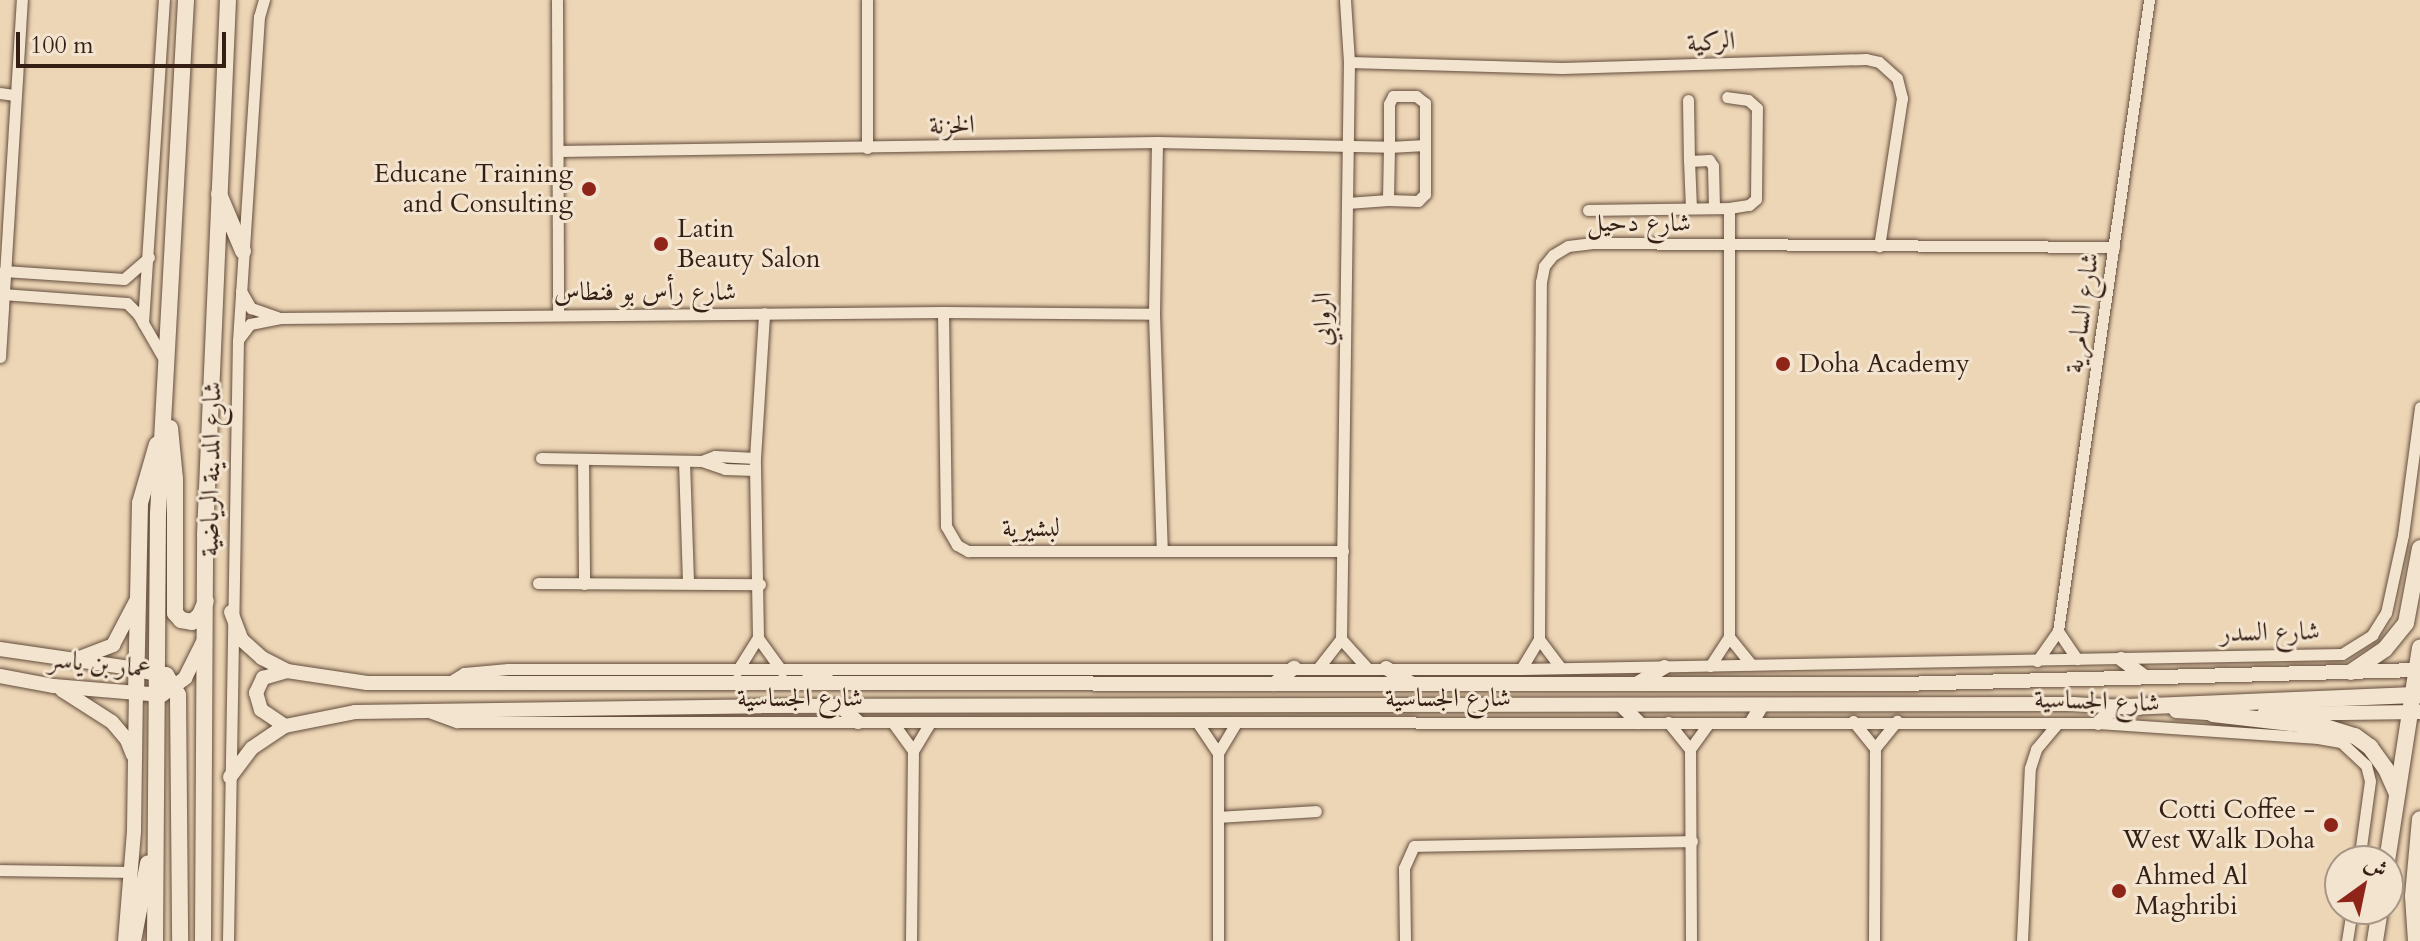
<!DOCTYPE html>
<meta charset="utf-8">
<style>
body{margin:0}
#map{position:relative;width:2420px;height:941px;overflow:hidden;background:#edd6b6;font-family:Cardo,Amiri,serif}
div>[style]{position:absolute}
.roads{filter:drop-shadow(0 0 2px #634d3c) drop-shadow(0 0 2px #634d3c)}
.minor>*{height:11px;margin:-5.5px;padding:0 5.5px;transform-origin:5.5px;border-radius:5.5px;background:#f3e4d0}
.tertiary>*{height:14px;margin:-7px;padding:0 7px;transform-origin:7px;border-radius:7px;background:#f3e4d0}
.secondary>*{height:16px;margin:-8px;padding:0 8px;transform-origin:8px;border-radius:8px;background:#f3e4d0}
.dots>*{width:22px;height:22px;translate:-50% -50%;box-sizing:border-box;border:4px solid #f3e4d0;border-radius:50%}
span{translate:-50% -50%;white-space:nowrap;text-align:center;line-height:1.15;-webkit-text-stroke:6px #f3e4d0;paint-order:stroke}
.street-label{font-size:26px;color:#351f14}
.poi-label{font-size:26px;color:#351f14}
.right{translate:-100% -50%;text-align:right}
.left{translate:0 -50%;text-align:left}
.north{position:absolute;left:2324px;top:845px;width:80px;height:80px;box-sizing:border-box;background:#f3e4d0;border:2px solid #a79585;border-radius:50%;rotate:33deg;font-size:22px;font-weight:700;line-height:32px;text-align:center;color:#351f14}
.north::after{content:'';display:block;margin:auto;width:28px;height:36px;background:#8f2418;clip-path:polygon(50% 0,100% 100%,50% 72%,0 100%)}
.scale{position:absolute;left:16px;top:32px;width:210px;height:36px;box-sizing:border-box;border:4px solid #351f14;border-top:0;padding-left:10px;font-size:24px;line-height:28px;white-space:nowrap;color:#351f14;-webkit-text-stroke:6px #f3e4d0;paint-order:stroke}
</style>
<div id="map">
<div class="roads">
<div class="minor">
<div style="left:557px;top:0;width:315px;rotate:89.8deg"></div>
<div style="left:1349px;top:62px;width:213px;rotate:1.6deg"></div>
<div style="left:1562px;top:68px;width:304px;rotate:-1.7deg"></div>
<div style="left:1866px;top:59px;width:13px;rotate:13deg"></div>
<div style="left:1879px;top:62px;width:24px;rotate:42deg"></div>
<div style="left:1897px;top:78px;width:21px;rotate:76deg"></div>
<div style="left:1902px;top:98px;width:150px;rotate:98.8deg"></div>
<div style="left:0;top:93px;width:15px;rotate:8deg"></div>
<div style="left:1688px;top:100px;width:61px;rotate:89.1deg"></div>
<div style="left:1157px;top:142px;width:172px;rotate:91deg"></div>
<div style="left:1154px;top:314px;width:235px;rotate:88.1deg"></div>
<div style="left:867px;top:148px;width:148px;rotate:-90deg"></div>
<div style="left:558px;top:151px;width:599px;rotate:-0.86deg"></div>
<div style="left:1157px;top:142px;width:232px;rotate:1.2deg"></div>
<div style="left:1389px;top:147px;width:53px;rotate:91.1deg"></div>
<div style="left:1388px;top:200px;width:41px;rotate:175.8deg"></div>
<div style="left:1388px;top:200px;width:30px;rotate:2deg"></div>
<div style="left:1418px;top:201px;width:10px;rotate:-45deg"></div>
<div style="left:1425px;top:194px;width:91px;rotate:-90deg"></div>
<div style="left:1425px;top:103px;width:11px;rotate:-142deg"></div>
<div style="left:1416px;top:96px;width:23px;rotate:180deg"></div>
<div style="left:1393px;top:96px;width:9px;rotate:117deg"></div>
<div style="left:1389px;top:104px;width:43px;rotate:90deg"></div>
<div style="left:1389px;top:147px;width:36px;rotate:-3deg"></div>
<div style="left:1691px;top:208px;width:47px;rotate:-92.4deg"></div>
<div style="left:1689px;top:161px;width:20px;rotate:-3deg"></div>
<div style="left:1709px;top:160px;width:7px;rotate:56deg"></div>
<div style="left:1713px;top:166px;width:42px;rotate:88.6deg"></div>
<div style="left:1588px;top:210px;width:141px;rotate:-0.8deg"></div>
<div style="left:4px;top:271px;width:120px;rotate:3.8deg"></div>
<div style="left:124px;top:279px;width:33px;rotate:-41deg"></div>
<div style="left:241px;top:291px;width:20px;rotate:60deg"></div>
<div style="left:251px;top:308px;width:28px;rotate:19deg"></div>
<div style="left:2px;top:294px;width:125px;rotate:4.1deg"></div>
<div style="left:127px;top:303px;width:16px;rotate:45deg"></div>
<div style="left:138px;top:314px;width:54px;rotate:60.1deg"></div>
<div style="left:943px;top:312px;width:214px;rotate:89.2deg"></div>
<div style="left:946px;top:526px;width:22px;rotate:60deg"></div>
<div style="left:957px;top:545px;width:13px;rotate:29deg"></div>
<div style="left:968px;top:551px;width:375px"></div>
<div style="left:143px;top:323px;width:324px;rotate:-86.3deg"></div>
<div style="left:238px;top:340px;width:20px;rotate:-53deg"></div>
<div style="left:250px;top:324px;width:32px;rotate:-11deg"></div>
<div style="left:281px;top:318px;width:662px;rotate:-0.52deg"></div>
<div style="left:943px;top:312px;width:211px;rotate:0.5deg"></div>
<div style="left:0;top:357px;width:358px;rotate:-86.5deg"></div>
<div style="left:541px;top:458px;width:161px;rotate:1.1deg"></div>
<div style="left:702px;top:461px;width:14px;rotate:-21deg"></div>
<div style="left:715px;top:456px;width:40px;rotate:2.9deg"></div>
<div style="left:583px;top:459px;width:125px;rotate:89.5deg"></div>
<div style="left:684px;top:461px;width:121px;rotate:88.1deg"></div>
<div style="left:702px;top:461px;width:24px;rotate:19deg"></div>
<div style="left:725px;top:469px;width:30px;rotate:2deg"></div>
<div style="left:538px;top:583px;width:222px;rotate:0.3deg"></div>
<div style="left:2058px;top:631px;width:34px;rotate:56deg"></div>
<div style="left:1729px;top:637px;width:35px;rotate:51deg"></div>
<div style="left:758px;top:638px;width:41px;rotate:54deg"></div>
<div style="left:1341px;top:639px;width:39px;rotate:48deg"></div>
<div style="left:1539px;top:639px;width:36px;rotate:53deg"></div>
<div style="left:2037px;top:661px;width:37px;rotate:-55deg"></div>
<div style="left:2058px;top:631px;width:638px;rotate:-81.79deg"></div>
<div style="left:1710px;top:666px;width:35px;rotate:-57deg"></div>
<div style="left:1729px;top:637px;width:429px;rotate:-90deg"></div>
<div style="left:1729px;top:208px;width:20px;rotate:-9deg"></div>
<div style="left:1749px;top:205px;width:9px;rotate:-41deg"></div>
<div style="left:1756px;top:199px;width:91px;rotate:-89.4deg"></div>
<div style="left:1757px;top:108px;width:12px;rotate:-138deg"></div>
<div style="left:1748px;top:100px;width:21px;rotate:-172deg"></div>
<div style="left:1319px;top:667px;width:36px;rotate:-52deg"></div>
<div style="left:1341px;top:639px;width:577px;rotate:-89.21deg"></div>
<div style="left:1349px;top:62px;width:62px;rotate:-93.7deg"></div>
<div style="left:1521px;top:669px;width:35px;rotate:-59deg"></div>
<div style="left:1539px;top:639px;width:357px;rotate:-89.7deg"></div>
<div style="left:1541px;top:282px;width:16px;rotate:-79deg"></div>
<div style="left:1544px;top:266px;width:14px;rotate:-51deg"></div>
<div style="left:1553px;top:255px;width:17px;rotate:-31deg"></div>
<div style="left:1568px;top:246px;width:23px;rotate:-7deg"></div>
<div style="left:1591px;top:243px;width:523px;rotate:0.44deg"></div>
<div style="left:737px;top:671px;width:39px;rotate:-58deg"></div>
<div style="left:758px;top:638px;width:180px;rotate:-91deg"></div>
<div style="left:755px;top:458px;width:145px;rotate:-86.4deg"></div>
<div style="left:448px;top:683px;width:19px;rotate:-32deg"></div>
<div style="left:464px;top:673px;width:44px;rotate:-5.2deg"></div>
<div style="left:508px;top:669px;width:1013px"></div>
<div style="left:1521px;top:669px;width:821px;rotate:-1.05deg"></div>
<div style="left:2342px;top:654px;width:36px;rotate:-32deg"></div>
<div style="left:2372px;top:635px;width:26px;rotate:-58deg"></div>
<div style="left:2386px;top:613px;width:80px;rotate:-77.7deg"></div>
<div style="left:2403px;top:535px;width:129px;rotate:-82.4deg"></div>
<div style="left:429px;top:712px;width:30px;rotate:20deg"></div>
<div style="left:457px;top:722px;width:1641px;rotate:0.03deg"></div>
<div style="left:2098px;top:723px;width:221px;rotate:3.9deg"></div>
<div style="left:2318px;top:738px;width:23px;rotate:10deg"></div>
<div style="left:2341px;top:742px;width:34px;rotate:43deg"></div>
<div style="left:2366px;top:765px;width:16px;rotate:76deg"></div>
<div style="left:2370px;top:781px;width:81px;rotate:97.8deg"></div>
<div style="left:1853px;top:721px;width:35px;rotate:51deg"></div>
<div style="left:1875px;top:748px;width:193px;rotate:90.3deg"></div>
<div style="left:1197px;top:722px;width:37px;rotate:56deg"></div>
<div style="left:1218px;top:753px;width:188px;rotate:90deg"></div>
<div style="left:1668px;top:722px;width:35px;rotate:51deg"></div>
<div style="left:1690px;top:749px;width:192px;rotate:89.7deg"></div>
<div style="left:893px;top:723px;width:34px;rotate:54deg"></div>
<div style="left:1875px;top:748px;width:35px;rotate:-51deg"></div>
<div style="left:1690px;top:749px;width:32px;rotate:-54deg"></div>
<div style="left:1218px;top:753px;width:35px;rotate:-59deg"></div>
<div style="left:1218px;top:817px;width:98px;rotate:-3.5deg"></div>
<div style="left:0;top:870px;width:129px;rotate:0.9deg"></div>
<div style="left:228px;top:941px;width:600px;rotate:-89.05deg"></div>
<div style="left:238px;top:341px;width:325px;rotate:-86.3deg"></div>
<div style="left:259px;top:17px;width:18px;rotate:-74deg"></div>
<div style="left:911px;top:941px;width:190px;rotate:-89.4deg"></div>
<div style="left:913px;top:751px;width:33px;rotate:-59deg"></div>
<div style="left:1405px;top:941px;width:73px;rotate:-90.8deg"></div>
<div style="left:1404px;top:868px;width:24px;rotate:-66deg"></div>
<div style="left:1414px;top:846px;width:278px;rotate:-1deg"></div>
<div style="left:2022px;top:941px;width:173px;rotate:-87.4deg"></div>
<div style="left:2030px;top:768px;width:20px;rotate:-72deg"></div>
<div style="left:2036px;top:749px;width:34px;rotate:-50deg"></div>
<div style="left:2347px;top:941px;width:32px;rotate:-81deg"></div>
</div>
<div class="tertiary">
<div style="left:231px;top:612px;width:30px;rotate:69deg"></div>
<div style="left:242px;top:640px;width:27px;rotate:42deg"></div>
<div style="left:262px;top:658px;width:28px;rotate:27deg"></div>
<div style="left:0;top:649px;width:138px;rotate:8.3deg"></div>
<div style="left:77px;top:659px;width:39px;rotate:-21deg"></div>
<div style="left:113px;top:645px;width:52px;rotate:-62.4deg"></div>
<div style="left:2121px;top:659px;width:30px;rotate:37deg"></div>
<div style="left:1386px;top:668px;width:29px;rotate:31deg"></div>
<div style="left:808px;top:671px;width:25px;rotate:27deg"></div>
<div style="left:0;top:676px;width:55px;rotate:10.5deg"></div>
<div style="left:54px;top:686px;width:108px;rotate:4.8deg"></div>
<div style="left:162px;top:695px;width:29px;rotate:-36deg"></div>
<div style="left:185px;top:678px;width:40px;rotate:-63.4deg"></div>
<div style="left:1638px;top:683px;width:31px;rotate:-31deg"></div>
<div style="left:1274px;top:684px;width:26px;rotate:-39deg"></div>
<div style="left:62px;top:690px;width:59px;rotate:32.6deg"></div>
<div style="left:112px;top:722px;width:23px;rotate:50deg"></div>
<div style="left:127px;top:740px;width:16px;rotate:68deg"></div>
<div style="left:840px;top:706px;width:24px;rotate:42deg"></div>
<div style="left:1622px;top:706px;width:23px;rotate:45deg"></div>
<div style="left:2176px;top:711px;width:47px;rotate:3.7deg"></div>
<div style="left:2264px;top:714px;width:156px;rotate:-0.7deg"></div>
<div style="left:1752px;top:722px;width:20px;rotate:-60deg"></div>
<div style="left:2098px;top:723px;width:25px;rotate:-43deg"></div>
<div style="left:285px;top:726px;width:29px;rotate:-146deg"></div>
<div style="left:261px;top:710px;width:18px;rotate:-106deg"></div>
<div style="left:256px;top:693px;width:17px;rotate:-65deg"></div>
<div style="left:263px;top:678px;width:25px;rotate:-16deg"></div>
<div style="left:287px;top:671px;width:81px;rotate:8.5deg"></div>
<div style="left:367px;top:683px;width:1534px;rotate:0.04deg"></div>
<div style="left:1901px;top:684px;width:519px;rotate:-1.55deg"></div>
<div style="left:230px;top:777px;width:36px;rotate:-53deg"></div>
<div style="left:252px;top:748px;width:40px;rotate:-34deg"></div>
<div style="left:285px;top:726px;width:71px;rotate:-11.3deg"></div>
<div style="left:355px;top:712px;width:406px;rotate:-0.8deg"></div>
<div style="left:761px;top:706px;width:1312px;rotate:-0.09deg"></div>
<div style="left:2073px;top:704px;width:66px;rotate:3.5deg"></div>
<div style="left:125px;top:941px;width:110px;rotate:-85.3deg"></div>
<div style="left:134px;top:831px;width:137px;rotate:-89.2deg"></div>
</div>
<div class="secondary">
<div style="left:219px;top:194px;width:62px;rotate:67.2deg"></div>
<div style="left:170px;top:428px;width:51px;rotate:84.4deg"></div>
<div style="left:175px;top:479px;width:134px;rotate:90deg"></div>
<div style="left:175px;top:613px;width:9px;rotate:49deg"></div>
<div style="left:181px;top:620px;width:11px;rotate:10deg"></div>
<div style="left:192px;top:622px;width:11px;rotate:-41deg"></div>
<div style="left:200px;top:615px;width:15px;rotate:-67deg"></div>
<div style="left:137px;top:669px;width:30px;rotate:12deg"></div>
<div style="left:166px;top:675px;width:23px;rotate:59deg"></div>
<div style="left:178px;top:695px;width:246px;rotate:89.5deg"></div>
<div style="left:2351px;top:672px;width:41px;rotate:-34.1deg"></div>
<div style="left:2385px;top:649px;width:33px;rotate:-51deg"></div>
<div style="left:2406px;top:623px;width:76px;rotate:-79.4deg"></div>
<div style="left:136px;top:694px;width:191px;rotate:-88.8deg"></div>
<div style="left:140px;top:503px;width:61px;rotate:-73.9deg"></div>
<div style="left:2128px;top:707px;width:292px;rotate:-2.4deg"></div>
<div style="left:2213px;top:714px;width:113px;rotate:6.6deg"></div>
<div style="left:2325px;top:727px;width:31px;rotate:17deg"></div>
<div style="left:2355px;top:736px;width:19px;rotate:36deg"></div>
<div style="left:2370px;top:747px;width:27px;rotate:54deg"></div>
<div style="left:2386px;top:769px;width:27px;rotate:66deg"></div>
<div style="left:2387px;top:861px;width:216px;rotate:-81.2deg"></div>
<div style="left:133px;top:941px;width:79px;rotate:-79.1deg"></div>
<div style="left:155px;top:941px;width:427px;rotate:-89.6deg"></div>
<div style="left:158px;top:514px;width:515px;rotate:-86.88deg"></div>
<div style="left:203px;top:941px;width:406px;rotate:-89.7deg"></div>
<div style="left:205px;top:535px;width:535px;rotate:-87.54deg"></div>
<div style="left:2375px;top:941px;width:32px;rotate:-81deg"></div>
<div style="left:2416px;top:941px;width:45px;rotate:-93.8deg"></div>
<div style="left:2413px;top:896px;width:77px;rotate:-84.8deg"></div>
</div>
</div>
<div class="dots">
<div style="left:589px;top:189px;background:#8f2418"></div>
<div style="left:661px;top:244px;background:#8f2418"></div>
<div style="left:1783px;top:364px;background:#8f2418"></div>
<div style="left:2331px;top:825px;background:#8f2418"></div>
<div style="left:2119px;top:891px;background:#8f2418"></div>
</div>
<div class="street-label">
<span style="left:1711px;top:42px;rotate:-2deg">الركية</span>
<span style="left:952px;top:125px;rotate:-1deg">الخزنة</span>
<span style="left:1639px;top:223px">شارع دحيل</span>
<span style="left:645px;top:292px">شارع رأس بو فنطاس</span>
<span style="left:2082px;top:313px;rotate:-82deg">شارع السامرية</span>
<span style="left:1323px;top:319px;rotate:-89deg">الروابي</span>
<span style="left:211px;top:469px;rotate:-89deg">شارع المدينة الرياضية</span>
<span style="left:1031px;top:528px">لبشيرية</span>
<span style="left:2270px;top:632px;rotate:-1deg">شارع السدر</span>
<span style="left:100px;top:664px;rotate:6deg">عمار بن ياسر</span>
<span style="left:800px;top:698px">شارع الجساسية</span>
<span style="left:1448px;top:698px">شارع الجساسية</span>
<span style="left:2097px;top:701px;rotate:2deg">شارع الجساسية</span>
</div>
<div class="poi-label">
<span class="right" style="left:573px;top:189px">Educane Training<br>and Consulting</span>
<span class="left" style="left:677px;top:244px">Latin<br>Beauty Salon</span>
<span class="left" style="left:1799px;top:364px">Doha Academy</span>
<span class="right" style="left:2315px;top:825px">Cotti Coffee -<br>West Walk Doha</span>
<span class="left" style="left:2135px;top:891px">Ahmed Al<br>Maghribi</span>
</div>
<div class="north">ش</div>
<div class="scale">100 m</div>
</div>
